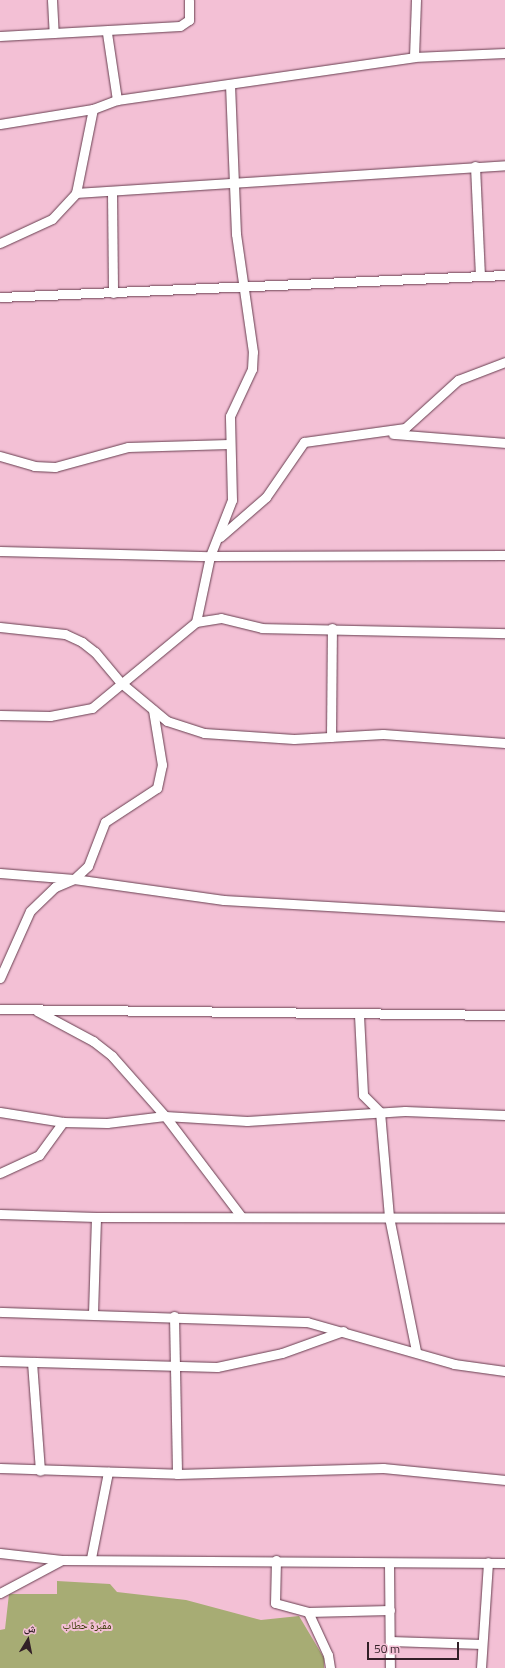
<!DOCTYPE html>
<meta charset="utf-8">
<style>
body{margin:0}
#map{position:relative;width:505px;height:1668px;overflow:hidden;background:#f3c0d5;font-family:"Titillium Web","Noto Naskh Arabic",sans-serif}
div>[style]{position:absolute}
.green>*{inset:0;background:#a7ac74}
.roads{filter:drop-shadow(0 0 1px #683e50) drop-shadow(0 0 1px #683e50)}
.minor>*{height:9px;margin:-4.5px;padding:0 4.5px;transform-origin:4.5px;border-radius:4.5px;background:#fff}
span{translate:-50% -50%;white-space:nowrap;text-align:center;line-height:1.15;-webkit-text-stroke:4px #f3c0d5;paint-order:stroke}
.park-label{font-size:11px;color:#343601}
.north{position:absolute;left:8px;top:1620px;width:40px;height:40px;-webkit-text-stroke:3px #f3c0d5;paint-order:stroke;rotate:10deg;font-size:11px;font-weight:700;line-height:16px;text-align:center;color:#321f27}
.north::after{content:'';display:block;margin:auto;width:14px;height:18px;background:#321f27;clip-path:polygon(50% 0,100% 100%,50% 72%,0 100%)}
.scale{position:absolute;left:367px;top:1642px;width:92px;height:18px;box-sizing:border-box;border:2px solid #321f27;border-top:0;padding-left:5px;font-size:12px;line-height:14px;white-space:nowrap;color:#321f27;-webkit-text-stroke:3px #f3c0d5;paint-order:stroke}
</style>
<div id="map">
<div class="green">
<div style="clip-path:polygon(57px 1581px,110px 1584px,117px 1592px,186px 1600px,261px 1620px,299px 1616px,324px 1658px,324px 1668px,0 1668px,0 1630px,5px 1629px,9px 1594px,57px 1594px)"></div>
</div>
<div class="roads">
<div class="minor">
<div style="left:52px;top:0;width:33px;rotate:87deg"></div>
<div style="left:107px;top:33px;width:68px;rotate:81.5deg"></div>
<div style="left:0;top:36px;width:180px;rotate:-3.2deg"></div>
<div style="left:180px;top:26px;width:11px;rotate:-34deg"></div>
<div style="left:189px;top:20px;width:20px;rotate:-90deg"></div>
<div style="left:414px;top:57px;width:57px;rotate:-88deg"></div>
<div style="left:0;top:124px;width:94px;rotate:-9.2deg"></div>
<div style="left:93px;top:109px;width:26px;rotate:-21deg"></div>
<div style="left:117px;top:100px;width:300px;rotate:-8.2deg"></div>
<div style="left:414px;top:57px;width:91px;rotate:-2.5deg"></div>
<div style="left:475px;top:166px;width:110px;rotate:87.4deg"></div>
<div style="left:76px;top:193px;width:430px;rotate:-3.7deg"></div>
<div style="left:112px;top:193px;width:100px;rotate:89.4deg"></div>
<div style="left:0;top:243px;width:57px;rotate:-24.8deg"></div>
<div style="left:52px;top:219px;width:35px;rotate:-47deg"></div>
<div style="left:76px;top:193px;width:86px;rotate:-78.6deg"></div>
<div style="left:0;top:297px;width:505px;rotate:-2.49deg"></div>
<div style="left:393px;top:434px;width:112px;rotate:4.6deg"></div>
<div style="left:0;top:456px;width:35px;rotate:16deg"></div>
<div style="left:34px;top:466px;width:21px;rotate:3deg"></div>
<div style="left:55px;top:467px;width:76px;rotate:-15.3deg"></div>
<div style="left:128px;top:447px;width:101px;rotate:-1.7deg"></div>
<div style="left:220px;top:537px;width:61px;rotate:-41deg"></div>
<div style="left:266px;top:497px;width:67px;rotate:-55.4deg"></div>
<div style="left:304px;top:442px;width:102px;rotate:-7.9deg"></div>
<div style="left:405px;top:428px;width:72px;rotate:-42.2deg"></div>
<div style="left:458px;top:380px;width:50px;rotate:-21deg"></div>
<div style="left:0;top:551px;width:210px;rotate:1.4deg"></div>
<div style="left:210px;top:556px;width:295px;rotate:-0.2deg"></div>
<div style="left:196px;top:622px;width:67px;rotate:-78deg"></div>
<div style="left:210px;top:556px;width:60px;rotate:-68.6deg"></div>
<div style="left:232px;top:500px;width:84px;rotate:-91.4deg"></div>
<div style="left:230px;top:416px;width:52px;rotate:-64.9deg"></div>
<div style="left:252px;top:369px;width:17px;rotate:-87deg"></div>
<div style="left:253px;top:352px;width:119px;rotate:-98.2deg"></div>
<div style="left:236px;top:234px;width:149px;rotate:-92.3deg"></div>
<div style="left:0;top:627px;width:65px;rotate:6.1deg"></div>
<div style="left:65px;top:634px;width:19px;rotate:25deg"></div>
<div style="left:82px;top:642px;width:16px;rotate:38deg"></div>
<div style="left:95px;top:652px;width:39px;rotate:50deg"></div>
<div style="left:120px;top:682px;width:61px;rotate:39.7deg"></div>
<div style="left:167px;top:721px;width:39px;rotate:18deg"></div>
<div style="left:204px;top:733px;width:90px;rotate:3.8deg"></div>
<div style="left:294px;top:739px;width:89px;rotate:-3.2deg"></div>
<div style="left:383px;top:734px;width:122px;rotate:4.2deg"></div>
<div style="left:0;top:715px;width:50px;rotate:1.1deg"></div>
<div style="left:50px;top:716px;width:43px;rotate:-10.8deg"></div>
<div style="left:92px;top:708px;width:135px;rotate:-39.6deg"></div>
<div style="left:196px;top:622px;width:25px;rotate:-9deg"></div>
<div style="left:221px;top:618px;width:42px;rotate:13.7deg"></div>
<div style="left:262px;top:628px;width:243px;rotate:1.2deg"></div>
<div style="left:331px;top:737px;width:109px;rotate:-89.5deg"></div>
<div style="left:0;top:873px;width:74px;rotate:4.6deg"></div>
<div style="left:74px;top:879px;width:151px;rotate:8deg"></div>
<div style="left:224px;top:900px;width:281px;rotate:3.3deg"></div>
<div style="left:0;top:978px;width:73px;rotate:-65.9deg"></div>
<div style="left:30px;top:911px;width:35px;rotate:-44deg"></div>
<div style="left:55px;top:887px;width:21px;rotate:-23deg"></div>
<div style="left:74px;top:879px;width:19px;rotate:-43deg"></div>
<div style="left:88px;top:866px;width:47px;rotate:-68.9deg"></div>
<div style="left:105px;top:822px;width:62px;rotate:-33.2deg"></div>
<div style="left:157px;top:788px;width:24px;rotate:-78deg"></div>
<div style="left:162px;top:765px;width:56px;rotate:-99.3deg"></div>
<div style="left:0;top:1009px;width:505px;rotate:0.68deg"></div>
<div style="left:37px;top:1011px;width:64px;rotate:28.2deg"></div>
<div style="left:93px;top:1041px;width:24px;rotate:38deg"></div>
<div style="left:112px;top:1056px;width:80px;rotate:48.5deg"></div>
<div style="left:165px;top:1116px;width:126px;rotate:52.8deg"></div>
<div style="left:359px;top:1015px;width:80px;rotate:87.1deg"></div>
<div style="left:363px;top:1095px;width:24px;rotate:45deg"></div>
<div style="left:380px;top:1112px;width:105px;rotate:85.1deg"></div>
<div style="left:389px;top:1217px;width:137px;rotate:78.6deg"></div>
<div style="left:0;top:1112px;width:64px;rotate:9deg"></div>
<div style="left:63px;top:1122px;width:44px;rotate:1.3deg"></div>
<div style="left:107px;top:1123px;width:58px;rotate:-6.9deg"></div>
<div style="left:165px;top:1116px;width:82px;rotate:3.5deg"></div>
<div style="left:247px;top:1121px;width:158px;rotate:-3.6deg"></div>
<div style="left:405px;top:1111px;width:100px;rotate:2.3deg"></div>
<div style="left:0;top:1173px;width:43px;rotate:-24.8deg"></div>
<div style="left:39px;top:1155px;width:41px;rotate:-54deg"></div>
<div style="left:0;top:1214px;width:96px;rotate:1.8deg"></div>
<div style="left:96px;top:1217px;width:409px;rotate:0.1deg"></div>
<div style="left:0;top:1312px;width:307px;rotate:1.9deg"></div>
<div style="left:307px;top:1322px;width:153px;rotate:15.9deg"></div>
<div style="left:454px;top:1364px;width:51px;rotate:7.8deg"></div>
<div style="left:93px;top:1313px;width:96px;rotate:-88.2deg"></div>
<div style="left:174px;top:1316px;width:158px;rotate:88.9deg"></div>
<div style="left:0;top:1361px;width:217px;rotate:1.6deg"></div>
<div style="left:217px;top:1367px;width:66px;rotate:-12.2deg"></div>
<div style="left:282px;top:1353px;width:65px;rotate:-19.8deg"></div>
<div style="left:32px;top:1362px;width:109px;rotate:85.8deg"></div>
<div style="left:0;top:1468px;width:177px;rotate:1.9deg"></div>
<div style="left:177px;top:1474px;width:206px;rotate:-1.7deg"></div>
<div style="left:383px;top:1468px;width:123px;rotate:5.6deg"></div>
<div style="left:0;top:1553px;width:62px;rotate:6.4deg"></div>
<div style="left:62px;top:1560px;width:443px;rotate:0.4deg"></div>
<div style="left:91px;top:1558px;width:88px;rotate:-78.8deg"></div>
<div style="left:276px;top:1560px;width:43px;rotate:91.3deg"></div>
<div style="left:275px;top:1603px;width:34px;rotate:15deg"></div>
<div style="left:308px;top:1612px;width:82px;rotate:-1.4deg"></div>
<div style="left:389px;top:1563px;width:105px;rotate:89.5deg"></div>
<div style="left:0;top:1593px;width:70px;rotate:-28deg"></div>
<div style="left:308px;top:1612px;width:47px;rotate:65.1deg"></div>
<div style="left:328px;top:1655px;width:13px;rotate:81deg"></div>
<div style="left:390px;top:1641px;width:92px;rotate:1.9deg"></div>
<div style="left:481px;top:1668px;width:106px;rotate:-86.2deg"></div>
</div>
</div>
<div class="park-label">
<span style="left:87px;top:1625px">مقبرة حطّاب</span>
</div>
<div class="north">ش</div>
<div class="scale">50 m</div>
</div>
